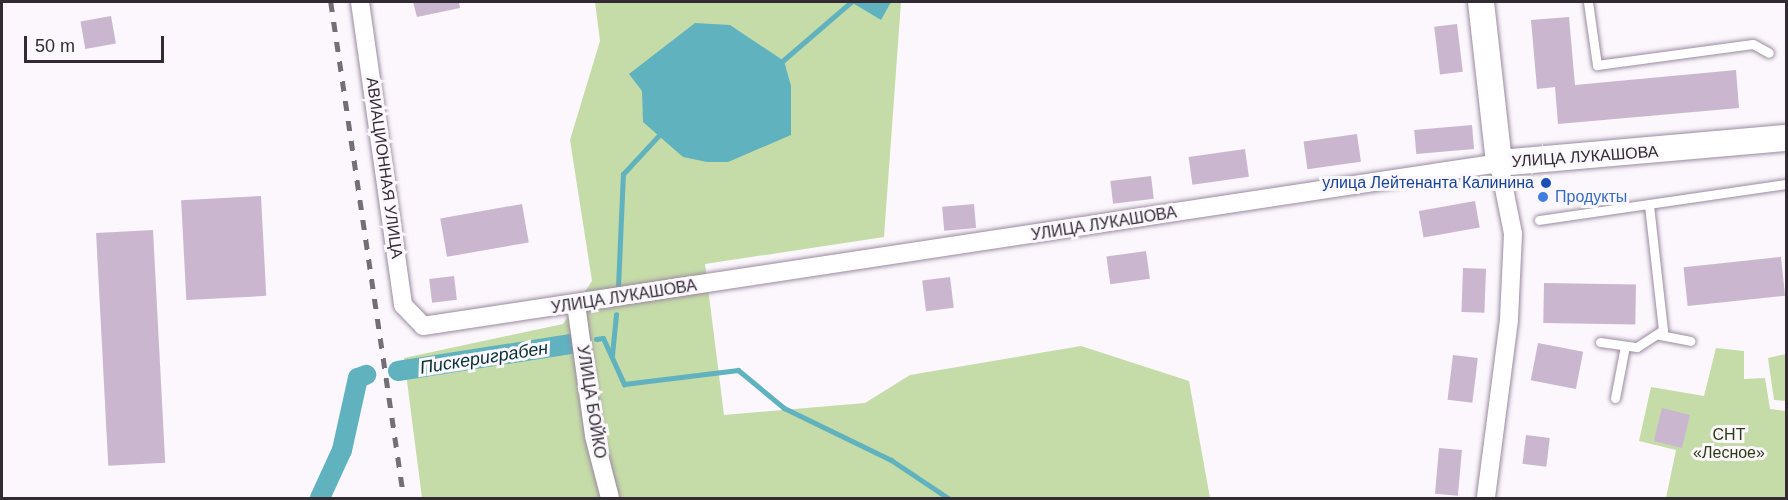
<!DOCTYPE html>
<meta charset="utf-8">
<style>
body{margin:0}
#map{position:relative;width:1788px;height:500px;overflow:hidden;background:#fbf7fc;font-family:Arial,sans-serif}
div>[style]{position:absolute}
.green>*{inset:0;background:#c5dba8}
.water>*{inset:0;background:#5fb2be}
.stream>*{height:5px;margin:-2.5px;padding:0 2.5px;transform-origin:2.5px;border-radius:2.5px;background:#5fb2be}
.canal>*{height:20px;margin:-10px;padding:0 10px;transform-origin:10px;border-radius:10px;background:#5fb2be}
.building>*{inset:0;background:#cab7cf;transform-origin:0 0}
.roads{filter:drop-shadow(0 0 2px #9b89a0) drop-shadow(0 0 2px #9b89a0)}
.lane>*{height:9px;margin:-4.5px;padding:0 4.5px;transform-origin:4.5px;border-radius:4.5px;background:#fff}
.street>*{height:18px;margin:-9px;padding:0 9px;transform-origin:9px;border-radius:9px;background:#fff}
.secondary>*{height:26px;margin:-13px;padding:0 13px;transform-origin:13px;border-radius:13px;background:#fff}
.rail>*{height:4.5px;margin-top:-2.25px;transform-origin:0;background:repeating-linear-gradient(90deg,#746e76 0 10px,transparent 0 20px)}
.dots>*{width:16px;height:16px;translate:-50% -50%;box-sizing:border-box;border:3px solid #fbf7fc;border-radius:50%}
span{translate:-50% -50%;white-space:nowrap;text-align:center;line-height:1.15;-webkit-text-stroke:6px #fbf7fc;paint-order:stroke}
.street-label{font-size:16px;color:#322b34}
.transit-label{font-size:16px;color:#164399}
.right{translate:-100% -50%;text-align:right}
.shop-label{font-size:16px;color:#366cbe}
.left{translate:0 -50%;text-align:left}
.park-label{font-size:16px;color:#2c3c12}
.water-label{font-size:18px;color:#042f34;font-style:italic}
.frame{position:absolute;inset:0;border:3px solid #322b34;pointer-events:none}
.scale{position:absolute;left:24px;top:36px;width:140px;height:27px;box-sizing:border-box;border:3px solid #322b34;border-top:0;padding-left:8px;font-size:18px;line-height:21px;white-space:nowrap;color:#322b34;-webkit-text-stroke:4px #fbf7fc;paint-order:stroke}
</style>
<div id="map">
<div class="green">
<div style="clip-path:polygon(595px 2px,901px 2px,884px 237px,705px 264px,724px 415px,865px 403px,910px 375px,1081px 346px,1189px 381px,1210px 498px,422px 498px,404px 358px,563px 324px,592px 281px,570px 140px,600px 41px)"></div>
<div style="clip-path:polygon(1716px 348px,1744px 351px,1744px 379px,1765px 378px,1770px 409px,1786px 411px,1786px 498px,1666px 498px,1676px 450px,1639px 441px,1651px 387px,1704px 396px)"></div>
<div style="clip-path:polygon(1786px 354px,1786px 401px,1774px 400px,1768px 358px)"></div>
</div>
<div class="water">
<div style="clip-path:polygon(851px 2px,891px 2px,881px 20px)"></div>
<div style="clip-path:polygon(695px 23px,730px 25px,784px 61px,791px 86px,791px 135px,728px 162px,707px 162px,683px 157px,643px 122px,642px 91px,629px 74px)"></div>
</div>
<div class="stream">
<div style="left:780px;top:63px;width:94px;rotate:-40.7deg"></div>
<div style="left:618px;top:287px;width:113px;rotate:-87.5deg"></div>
<div style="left:623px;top:174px;width:56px;rotate:-47.2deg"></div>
<div style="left:596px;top:339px;width:7px;rotate:-8deg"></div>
<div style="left:603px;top:338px;width:51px;rotate:65.5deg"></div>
<div style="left:624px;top:384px;width:115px;rotate:-7deg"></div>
<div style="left:738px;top:370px;width:60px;rotate:39.6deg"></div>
<div style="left:784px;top:408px;width:119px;rotate:25.9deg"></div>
<div style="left:891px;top:460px;width:69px;rotate:33.7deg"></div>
<div style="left:612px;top:355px;width:41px;rotate:-84.4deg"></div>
</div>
<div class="canal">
<div style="left:398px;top:371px;width:174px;rotate:-8.9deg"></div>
<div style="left:320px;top:498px;width:53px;rotate:-65.4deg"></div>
<div style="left:342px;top:450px;width:74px;rotate:-77.5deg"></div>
<div style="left:358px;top:378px;width:9px;rotate:-21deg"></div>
</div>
<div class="building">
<div style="clip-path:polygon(413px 2px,459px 2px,460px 8px,417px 17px)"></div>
<div style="left:111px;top:16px;width:28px;height:31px;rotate:80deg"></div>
<div style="clip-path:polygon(1569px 17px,1575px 85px,1736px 70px,1739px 108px,1558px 124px,1555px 87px,1537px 89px,1531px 20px)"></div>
<div style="left:1457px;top:24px;width:48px;height:23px;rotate:83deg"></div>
<div style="left:1472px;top:125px;width:24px;height:58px;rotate:85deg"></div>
<div style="left:1357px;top:134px;width:28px;height:54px;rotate:82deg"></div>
<div style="left:1245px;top:149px;width:28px;height:57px;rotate:82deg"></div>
<div style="left:1151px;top:176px;width:23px;height:41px;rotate:83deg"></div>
<div style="left:261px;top:196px;width:100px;height:80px;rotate:87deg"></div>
<div style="left:1475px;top:201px;width:27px;height:57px;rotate:80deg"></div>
<div style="left:522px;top:204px;width:39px;height:83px;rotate:80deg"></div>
<div style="left:974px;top:204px;width:24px;height:32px;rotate:85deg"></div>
<div style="left:153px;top:230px;width:233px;height:57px;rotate:87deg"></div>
<div style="left:1146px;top:251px;width:28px;height:40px;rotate:82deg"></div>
<div style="left:1781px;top:257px;width:39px;height:98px;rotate:84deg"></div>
<div style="left:1463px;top:268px;width:23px;height:44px;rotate:2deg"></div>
<div style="left:454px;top:276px;width:24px;height:25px;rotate:83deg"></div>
<div style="left:950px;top:277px;width:31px;height:28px;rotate:83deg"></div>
<div style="left:1544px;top:283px;width:92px;height:40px;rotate:1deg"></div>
<div style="left:1538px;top:343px;width:46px;height:38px;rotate:11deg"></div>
<div style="left:1453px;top:355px;width:25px;height:45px;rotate:7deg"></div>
<div style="left:1662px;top:408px;width:29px;height:34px;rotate:14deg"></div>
<div style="left:1526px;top:435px;width:24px;height:29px;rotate:7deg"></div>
<div style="left:1439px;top:448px;width:23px;height:46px;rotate:5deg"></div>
</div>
<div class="roads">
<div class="lane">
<div style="left:1588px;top:2px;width:64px;rotate:81.9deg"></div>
<div style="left:1597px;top:65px;width:157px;rotate:-7.7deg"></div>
<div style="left:1753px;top:44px;width:18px;rotate:29deg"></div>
<div style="left:1539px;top:220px;width:250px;rotate:-8.3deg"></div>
<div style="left:1660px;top:335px;width:31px;rotate:11deg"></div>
<div style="left:1600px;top:342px;width:37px;rotate:8deg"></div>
<div style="left:1637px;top:347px;width:31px;rotate:-33deg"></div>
<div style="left:1663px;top:330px;width:126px;rotate:-96.4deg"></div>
<div style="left:1615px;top:398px;width:53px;rotate:-79.1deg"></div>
</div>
<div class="street">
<div style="left:360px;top:2px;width:306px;rotate:81.9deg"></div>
<div style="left:403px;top:305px;width:29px;rotate:46deg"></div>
<div style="left:423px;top:326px;width:1088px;rotate:-8.61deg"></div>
<div style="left:1499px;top:163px;width:72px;rotate:78.8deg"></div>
<div style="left:1513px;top:234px;width:86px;rotate:92.7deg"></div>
<div style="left:1509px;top:320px;width:179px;rotate:97.4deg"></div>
<div style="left:576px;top:304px;width:133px;rotate:82.2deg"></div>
<div style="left:594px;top:436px;width:64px;rotate:75.5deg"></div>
</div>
<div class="secondary">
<div style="left:1481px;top:2px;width:162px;rotate:83.6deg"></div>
<div style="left:1499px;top:163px;width:288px;rotate:-5deg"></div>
</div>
</div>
<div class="rail">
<div style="left:331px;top:2px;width:501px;rotate:81.63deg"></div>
</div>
<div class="dots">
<div style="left:1546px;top:183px;background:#1a4fb4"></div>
<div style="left:1543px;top:197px;background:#3f7fe0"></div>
</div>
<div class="street-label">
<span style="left:1585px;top:157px;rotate:-4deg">УЛИЦА ЛУКАШОВА</span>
<span style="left:384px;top:168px;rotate:82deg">АВИАЦИОННАЯ УЛИЦА</span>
<span style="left:1104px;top:224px;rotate:-9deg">УЛИЦА ЛУКАШОВА</span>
<span style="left:624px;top:297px;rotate:-9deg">УЛИЦА ЛУКАШОВА</span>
<span style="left:591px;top:402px;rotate:81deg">УЛИЦА БОЙКО</span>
</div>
<div class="transit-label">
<span class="right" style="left:1534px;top:183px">улица Лейтенанта Калинина</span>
</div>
<div class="shop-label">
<span class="left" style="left:1555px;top:197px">Продукты</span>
</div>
<div class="park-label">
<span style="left:1729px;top:444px">СНТ<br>«Лесное»</span>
</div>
<div class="water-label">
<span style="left:484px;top:358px;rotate:-9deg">Пискериграбен</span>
</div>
<div class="frame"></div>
<div class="scale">50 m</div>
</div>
